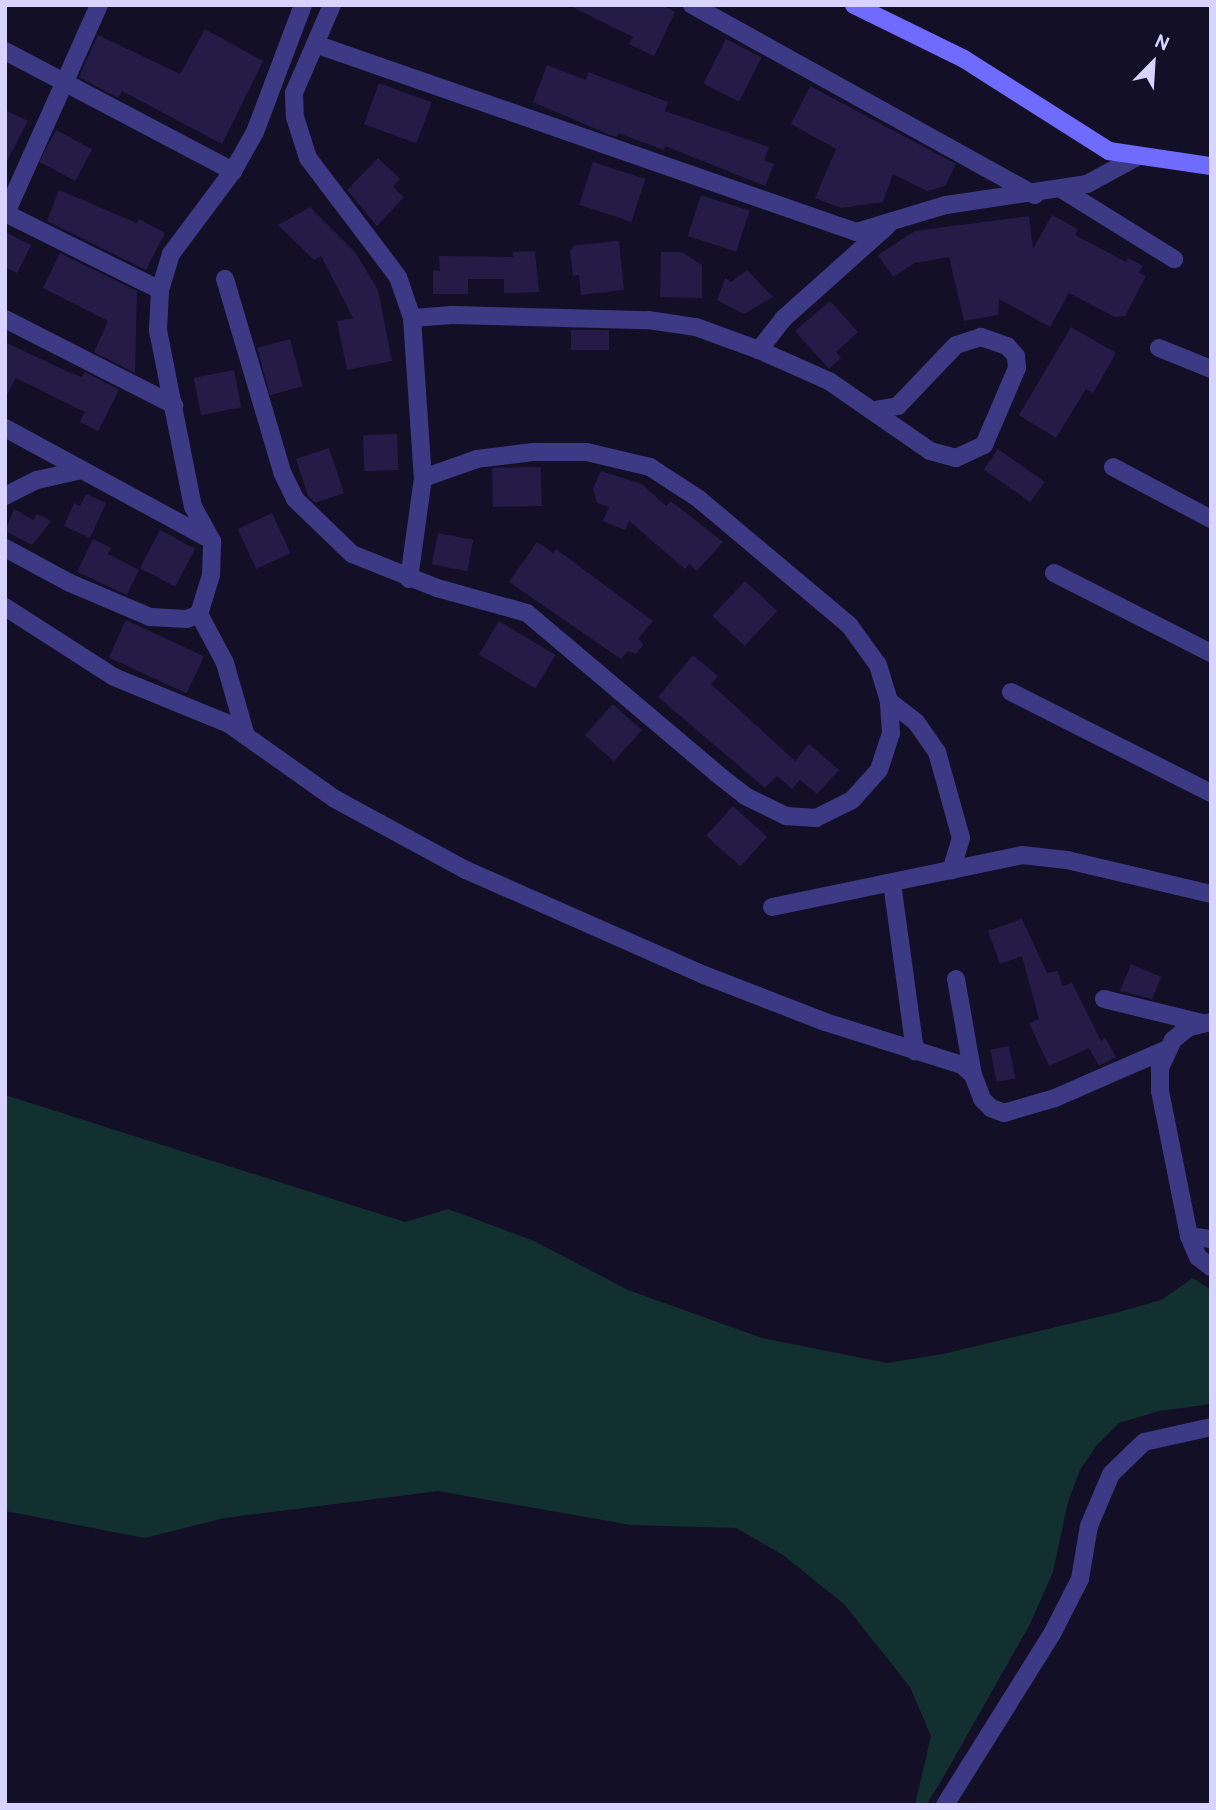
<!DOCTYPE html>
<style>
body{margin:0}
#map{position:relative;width:1216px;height:1810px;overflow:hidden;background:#130f26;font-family:Overpass,sans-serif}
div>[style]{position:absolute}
.green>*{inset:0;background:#12302f}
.building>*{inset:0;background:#241b47;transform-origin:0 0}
.street>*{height:18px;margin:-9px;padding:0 9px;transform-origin:9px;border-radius:9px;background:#3d3a85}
.secondary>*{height:18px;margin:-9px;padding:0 9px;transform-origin:9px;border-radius:9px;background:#6f6bff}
span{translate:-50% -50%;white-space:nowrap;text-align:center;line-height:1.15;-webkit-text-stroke:5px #130f26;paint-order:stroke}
.frame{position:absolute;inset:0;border:7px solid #d9d4ff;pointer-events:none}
.north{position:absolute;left:1118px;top:28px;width:70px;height:70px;-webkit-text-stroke:5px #130f26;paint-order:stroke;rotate:24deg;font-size:19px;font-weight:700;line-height:28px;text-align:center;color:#d9d4ff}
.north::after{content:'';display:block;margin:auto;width:24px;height:32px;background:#d9d4ff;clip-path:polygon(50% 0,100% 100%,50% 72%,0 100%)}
</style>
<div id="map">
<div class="green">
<div style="clip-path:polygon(5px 1095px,405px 1222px,448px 1209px,534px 1241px,628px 1290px,762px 1338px,887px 1363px,943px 1354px,1115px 1313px,1161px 1300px,1193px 1278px,1211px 1290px,1211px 1404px,1159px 1411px,1119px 1423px,1097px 1445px,1080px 1470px,1068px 1502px,1053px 1572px,1030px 1624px,940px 1783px,926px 1805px,915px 1805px,931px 1736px,910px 1687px,844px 1604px,783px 1555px,736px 1528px,631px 1525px,438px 1491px,224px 1518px,145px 1538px,5px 1511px)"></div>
</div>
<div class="building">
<div style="clip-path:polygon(569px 5px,661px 5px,675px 12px,654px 56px,629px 44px,633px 37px)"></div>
<div style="clip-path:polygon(205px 29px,263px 61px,222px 144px,122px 91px,118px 98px,79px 77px,98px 35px,180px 74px)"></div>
<div style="left:726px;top:39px;width:40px;height:50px;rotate:27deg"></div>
<div style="clip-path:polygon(547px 65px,586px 80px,588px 72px,668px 102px,665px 111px,769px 147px,764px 160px,774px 164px,765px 186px,665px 146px,664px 150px,618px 133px,617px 137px,610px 135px,533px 102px)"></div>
<div style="left:379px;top:83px;width:56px;height:44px;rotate:20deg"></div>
<div style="clip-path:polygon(810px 86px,956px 164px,945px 186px,927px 191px,893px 174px,883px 202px,841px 208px,815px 198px,836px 149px,791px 124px)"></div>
<div style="clip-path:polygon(5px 110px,28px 121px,5px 165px)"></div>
<div style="left:56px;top:130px;width:41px;height:36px;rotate:28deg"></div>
<div style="clip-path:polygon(378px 158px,400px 179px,393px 187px,404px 197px,377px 226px,347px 190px)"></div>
<div style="left:593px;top:162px;width:55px;height:45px;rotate:18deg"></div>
<div style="clip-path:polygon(59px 190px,137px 223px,139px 219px,165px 233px,146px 270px,47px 221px)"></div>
<div style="left:701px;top:195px;width:51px;height:43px;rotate:18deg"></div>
<div style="clip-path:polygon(310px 207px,355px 252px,378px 290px,392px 361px,347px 370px,337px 321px,353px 318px,321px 256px,314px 260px,278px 225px)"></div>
<div style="clip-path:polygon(1052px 215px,1078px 229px,1075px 235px,1126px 262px,1128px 258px,1143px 266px,1139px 273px,1146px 276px,1125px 316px,1115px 317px,1069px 293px,1050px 327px,999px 299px,998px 315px,964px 321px,949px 257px,915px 263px,893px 277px,878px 255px,915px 231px,1029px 216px,1033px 249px)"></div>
<div style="clip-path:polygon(5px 232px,31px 245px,17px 273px,5px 267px)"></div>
<div style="clip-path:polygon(619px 241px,624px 290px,581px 295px,579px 275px,573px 276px,570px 250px,575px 245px)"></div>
<div style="clip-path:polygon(535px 251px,539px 292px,504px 293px,504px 279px,468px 279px,468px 294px,433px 294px,433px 270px,440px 271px,439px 256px,513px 257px,513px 252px)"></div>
<div style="clip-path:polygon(661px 252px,682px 252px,702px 265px,702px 298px,660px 297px)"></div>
<div style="clip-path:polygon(60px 253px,137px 291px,135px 373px,94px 352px,108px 321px,43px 288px)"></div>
<div style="clip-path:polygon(747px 270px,773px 297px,744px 314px,717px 300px,725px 278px,731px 282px)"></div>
<div style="clip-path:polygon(830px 301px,858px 332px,836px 352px,841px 358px,829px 369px,795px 331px)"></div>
<div style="clip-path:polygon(1071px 327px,1116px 353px,1093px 393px,1086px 389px,1056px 438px,1019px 415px)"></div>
<div style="left:571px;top:330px;width:38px;height:20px"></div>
<div style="left:290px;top:339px;width:49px;height:34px;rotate:75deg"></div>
<div style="clip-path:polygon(5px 342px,68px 372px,82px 377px,85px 372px,119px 390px,98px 431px,80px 422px,85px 412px,16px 378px,5px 398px)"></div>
<div style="left:234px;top:370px;width:38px;height:41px;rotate:79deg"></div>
<div style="left:397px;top:434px;width:36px;height:34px;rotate:88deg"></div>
<div style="clip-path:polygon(329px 448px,344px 493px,315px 503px,308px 496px,296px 459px)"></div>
<div style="left:998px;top:449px;width:57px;height:25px;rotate:35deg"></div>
<div style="left:541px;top:467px;width:39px;height:49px;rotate:89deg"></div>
<div style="clip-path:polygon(601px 471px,642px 484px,666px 506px,671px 501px,723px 542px,697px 571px,689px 564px,685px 569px,629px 521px,625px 530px,603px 521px,609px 507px,597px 503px,593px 488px)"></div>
<div style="clip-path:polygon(86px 494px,106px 503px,90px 538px,64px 526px,74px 503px,80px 506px)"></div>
<div style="clip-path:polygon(14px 509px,33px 520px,37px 514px,51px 521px,32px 545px,5px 531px)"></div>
<div style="left:272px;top:513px;width:44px;height:38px;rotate:65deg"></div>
<div style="left:160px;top:530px;width:40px;height:43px;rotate:28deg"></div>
<div style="left:438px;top:533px;width:36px;height:32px;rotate:11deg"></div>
<div style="clip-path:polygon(93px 539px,111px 548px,108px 554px,139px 570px,127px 595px,77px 572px)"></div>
<div style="clip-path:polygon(537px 542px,553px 553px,556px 549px,653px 621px,638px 639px,644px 644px,636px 654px,628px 651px,621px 659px,509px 582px)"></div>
<div style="left:745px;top:581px;width:44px;height:48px;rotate:43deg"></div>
<div style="left:126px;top:620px;width:86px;height:41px;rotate:25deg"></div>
<div style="left:499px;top:621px;width:66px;height:39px;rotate:31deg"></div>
<div style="clip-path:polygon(693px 655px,718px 676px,711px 684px,795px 761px,809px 744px,839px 770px,817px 794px,800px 780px,792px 789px,777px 776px,765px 788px,658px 697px)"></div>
<div style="left:613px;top:704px;width:39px;height:42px;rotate:42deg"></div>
<div style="left:733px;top:806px;width:46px;height:40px;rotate:42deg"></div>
<div style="clip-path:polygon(1022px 919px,1047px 973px,1058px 971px,1062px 986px,1072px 983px,1101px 1041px,1105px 1038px,1116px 1057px,1099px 1066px,1089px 1048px,1049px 1066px,1029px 1023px,1039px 1019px,1022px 956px,1000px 964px,988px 931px)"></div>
<div style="clip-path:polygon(1131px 964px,1161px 977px,1152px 999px,1120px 991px)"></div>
<div style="left:1009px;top:1046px;width:33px;height:19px;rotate:79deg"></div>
</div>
<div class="street">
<div style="left:332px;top:5px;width:96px;rotate:113.4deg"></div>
<div style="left:294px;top:93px;width:24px;rotate:88deg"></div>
<div style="left:295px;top:117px;width:43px;rotate:72.4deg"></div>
<div style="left:308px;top:158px;width:149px;rotate:52.9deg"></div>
<div style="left:398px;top:277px;width:43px;rotate:71.1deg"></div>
<div style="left:412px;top:318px;width:160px;rotate:86.1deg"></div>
<div style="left:423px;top:478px;width:102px;rotate:97.9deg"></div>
<div style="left:692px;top:5px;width:392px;rotate:29deg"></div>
<div style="left:315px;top:44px;width:573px;rotate:19.16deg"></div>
<div style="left:856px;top:232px;width:94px;rotate:-16.7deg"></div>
<div style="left:946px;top:205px;width:143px;rotate:-8.5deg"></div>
<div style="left:1087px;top:184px;width:55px;rotate:-28.4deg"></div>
<div style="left:5px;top:51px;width:258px;rotate:27.8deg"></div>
<div style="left:1063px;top:190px;width:131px;rotate:31.9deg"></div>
<div style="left:5px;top:213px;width:173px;rotate:26.4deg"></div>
<div style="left:6px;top:213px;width:228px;rotate:-65.9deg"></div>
<div style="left:225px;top:279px;width:201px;rotate:73.5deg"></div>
<div style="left:282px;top:472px;width:30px;rotate:64deg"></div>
<div style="left:295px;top:499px;width:79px;rotate:44deg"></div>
<div style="left:352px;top:554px;width:92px;rotate:21.8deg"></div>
<div style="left:437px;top:588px;width:93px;rotate:15.5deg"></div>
<div style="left:527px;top:613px;width:248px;rotate:40.2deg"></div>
<div style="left:716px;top:773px;width:37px;rotate:38deg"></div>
<div style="left:745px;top:796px;width:46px;rotate:26deg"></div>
<div style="left:786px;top:816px;width:30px;rotate:4deg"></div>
<div style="left:816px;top:818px;width:40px;rotate:-26.6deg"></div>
<div style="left:852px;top:800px;width:40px;rotate:-48deg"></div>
<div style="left:879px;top:770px;width:39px;rotate:-72deg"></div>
<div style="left:891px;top:733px;width:32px;rotate:-94deg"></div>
<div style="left:889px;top:701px;width:38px;rotate:-107deg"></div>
<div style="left:878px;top:665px;width:49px;rotate:-125.9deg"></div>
<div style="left:849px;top:625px;width:196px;rotate:-140deg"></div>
<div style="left:699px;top:499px;width:59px;rotate:-146.9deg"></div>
<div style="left:650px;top:467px;width:65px;rotate:-166.6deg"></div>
<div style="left:587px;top:452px;width:54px;rotate:180deg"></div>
<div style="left:533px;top:452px;width:56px;rotate:172.9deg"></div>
<div style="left:477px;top:459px;width:57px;rotate:160.6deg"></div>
<div style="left:412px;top:318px;width:40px;rotate:-4.3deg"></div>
<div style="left:452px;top:315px;width:196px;rotate:1.5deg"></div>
<div style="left:648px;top:320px;width:49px;rotate:8.3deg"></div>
<div style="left:696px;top:327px;width:67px;rotate:20.1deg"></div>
<div style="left:759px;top:350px;width:39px;rotate:-52deg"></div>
<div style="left:783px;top:319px;width:140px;rotate:-41.8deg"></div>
<div style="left:5px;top:319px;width:190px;rotate:27deg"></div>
<div style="left:1159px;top:348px;width:56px;rotate:22deg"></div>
<div style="left:759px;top:350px;width:77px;rotate:23.9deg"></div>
<div style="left:829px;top:381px;width:123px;rotate:34.7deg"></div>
<div style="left:930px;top:451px;width:27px;rotate:15deg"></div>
<div style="left:956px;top:458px;width:31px;rotate:-25deg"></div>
<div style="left:984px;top:445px;width:84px;rotate:-66.8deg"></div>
<div style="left:1017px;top:368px;width:12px;rotate:-95deg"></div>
<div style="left:1016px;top:356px;width:13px;rotate:-132deg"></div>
<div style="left:1007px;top:346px;width:28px;rotate:-161deg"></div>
<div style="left:981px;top:337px;width:26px;rotate:162deg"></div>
<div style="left:956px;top:345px;width:84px;rotate:133.6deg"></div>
<div style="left:898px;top:406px;width:22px;rotate:170deg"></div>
<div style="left:5px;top:428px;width:234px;rotate:28.5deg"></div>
<div style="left:1113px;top:467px;width:111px;rotate:28deg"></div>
<div style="left:5px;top:496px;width:36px;rotate:-27deg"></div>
<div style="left:37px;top:480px;width:46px;rotate:-12.5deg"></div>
<div style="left:5px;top:548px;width:74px;rotate:28.3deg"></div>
<div style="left:70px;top:583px;width:87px;rotate:23deg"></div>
<div style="left:150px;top:617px;width:37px;rotate:3deg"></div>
<div style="left:187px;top:619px;width:13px;rotate:-23deg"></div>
<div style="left:199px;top:614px;width:41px;rotate:-72.9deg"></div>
<div style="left:211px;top:575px;width:34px;rotate:-88deg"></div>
<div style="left:212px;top:541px;width:39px;rotate:-119deg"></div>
<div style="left:193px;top:507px;width:180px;rotate:-101.2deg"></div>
<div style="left:158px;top:330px;width:40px;rotate:-87.1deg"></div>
<div style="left:160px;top:290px;width:38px;rotate:-73deg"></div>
<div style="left:171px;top:254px;width:104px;rotate:-53.2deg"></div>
<div style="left:233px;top:171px;width:45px;rotate:-60.6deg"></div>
<div style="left:255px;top:132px;width:136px;rotate:-69.3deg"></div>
<div style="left:1054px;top:573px;width:176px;rotate:27deg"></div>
<div style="left:5px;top:607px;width:130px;rotate:32.7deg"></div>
<div style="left:114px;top:677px;width:124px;rotate:22.2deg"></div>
<div style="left:229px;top:724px;width:130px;rotate:35.3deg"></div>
<div style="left:335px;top:799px;width:149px;rotate:28.5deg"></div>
<div style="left:466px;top:870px;width:260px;rotate:23.8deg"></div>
<div style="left:704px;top:975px;width:130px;rotate:21.2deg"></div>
<div style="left:825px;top:1022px;width:144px;rotate:17.4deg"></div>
<div style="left:962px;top:1065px;width:15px;rotate:42deg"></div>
<div style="left:973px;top:1075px;width:26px;rotate:69deg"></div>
<div style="left:982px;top:1099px;width:13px;rotate:45deg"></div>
<div style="left:991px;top:1108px;width:14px;rotate:21deg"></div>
<div style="left:1004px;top:1113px;width:53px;rotate:-16.4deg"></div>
<div style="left:1055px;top:1098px;width:120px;rotate:-23.6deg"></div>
<div style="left:199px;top:614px;width:55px;rotate:62deg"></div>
<div style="left:225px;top:663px;width:76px;rotate:74deg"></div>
<div style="left:1011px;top:692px;width:224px;rotate:26.8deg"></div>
<div style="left:889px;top:701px;width:34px;rotate:38deg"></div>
<div style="left:916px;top:722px;width:37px;rotate:55deg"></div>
<div style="left:937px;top:752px;width:89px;rotate:74.4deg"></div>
<div style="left:961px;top:838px;width:34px;rotate:107deg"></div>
<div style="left:892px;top:883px;width:170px;rotate:82.2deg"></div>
<div style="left:772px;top:907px;width:255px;rotate:-11.7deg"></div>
<div style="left:1022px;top:855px;width:45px;rotate:6.3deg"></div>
<div style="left:1067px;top:860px;width:148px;rotate:13.3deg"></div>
<div style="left:956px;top:979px;width:97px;rotate:80deg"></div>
<div style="left:1104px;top:999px;width:101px;rotate:13.8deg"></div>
<div style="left:1211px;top:1022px;width:23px;rotate:167deg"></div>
<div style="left:1189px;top:1027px;width:21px;rotate:141deg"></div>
<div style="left:1173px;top:1040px;width:31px;rotate:115deg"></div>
<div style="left:1160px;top:1068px;width:23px;rotate:90deg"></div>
<div style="left:1160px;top:1091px;width:148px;rotate:78.7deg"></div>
<div style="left:1189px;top:1236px;width:23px;rotate:67deg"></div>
<div style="left:1198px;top:1257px;width:16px;rotate:38deg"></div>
<div style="left:1189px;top:1236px;width:22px;rotate:8deg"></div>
<div style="left:945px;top:1805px;width:202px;rotate:-58deg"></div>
<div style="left:1052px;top:1634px;width:62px;rotate:-63deg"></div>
<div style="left:1080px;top:1579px;width:54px;rotate:-80.4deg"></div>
<div style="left:1089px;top:1526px;width:56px;rotate:-67.1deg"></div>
<div style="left:1111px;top:1474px;width:46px;rotate:-44.1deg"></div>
<div style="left:1144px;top:1442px;width:69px;rotate:-12.6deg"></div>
</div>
<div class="secondary">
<div style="left:854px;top:5px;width:123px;rotate:26.1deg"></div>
<div style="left:964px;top:59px;width:172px;rotate:32.4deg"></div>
<div style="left:1109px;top:151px;width:103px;rotate:8.4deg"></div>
</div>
<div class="frame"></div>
<div class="north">N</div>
</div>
